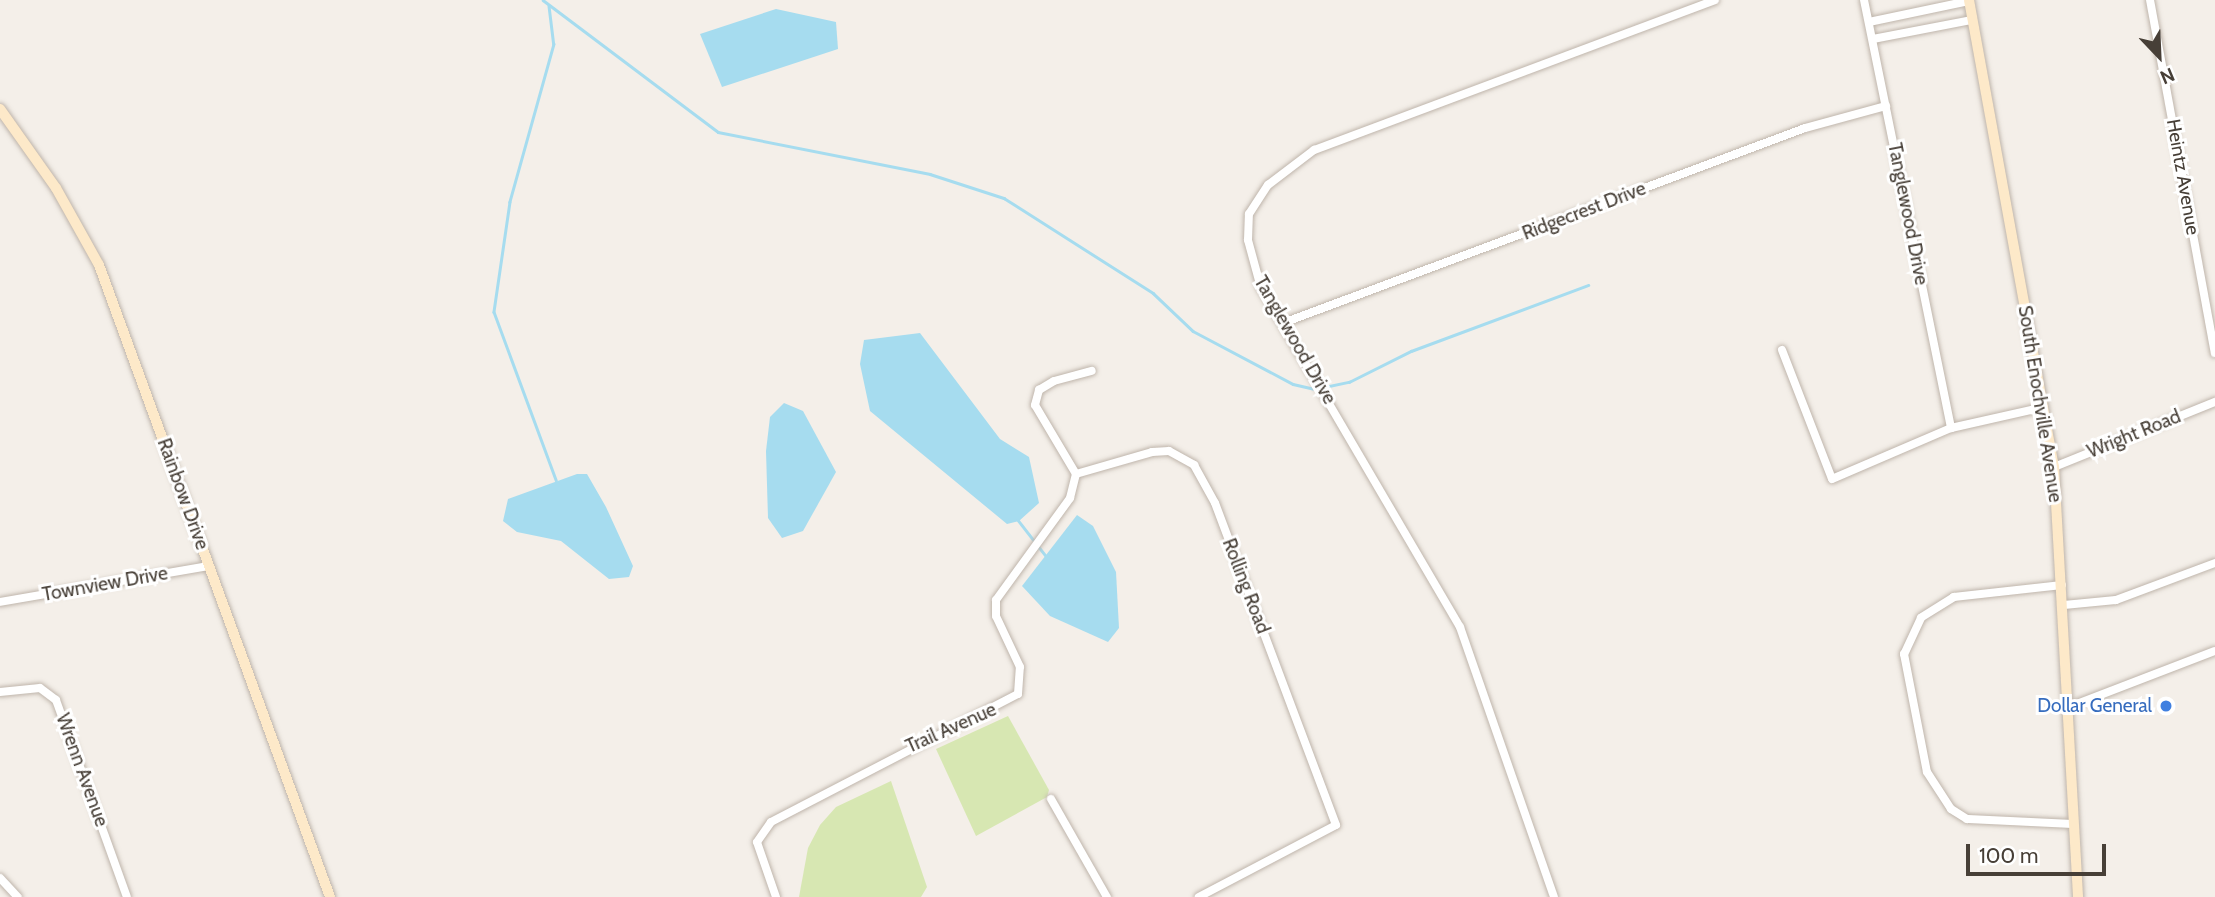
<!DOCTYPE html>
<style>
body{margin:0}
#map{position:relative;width:2215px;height:897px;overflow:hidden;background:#f4efe9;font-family:Cabin,sans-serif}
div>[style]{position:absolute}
.green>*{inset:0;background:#d7e7b2}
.water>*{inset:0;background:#a6dcef}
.stream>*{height:2.5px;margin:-1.25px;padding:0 1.25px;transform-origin:1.25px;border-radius:1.25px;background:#a6dcef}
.roads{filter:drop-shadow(0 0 2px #bfb5ab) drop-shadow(0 0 2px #bfb5ab)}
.street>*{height:8px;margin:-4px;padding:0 4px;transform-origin:4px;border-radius:4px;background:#fff}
.secondary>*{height:10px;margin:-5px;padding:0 5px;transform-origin:5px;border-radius:5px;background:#fde9c9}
.dots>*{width:19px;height:19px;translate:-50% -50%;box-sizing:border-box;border:4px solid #fff;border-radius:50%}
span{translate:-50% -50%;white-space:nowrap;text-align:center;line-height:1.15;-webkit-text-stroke:6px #fff;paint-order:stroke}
.street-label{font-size:19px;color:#473f37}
.shop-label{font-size:19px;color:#366cbe}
.right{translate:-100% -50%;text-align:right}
.north{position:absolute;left:2124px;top:21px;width:70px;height:70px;-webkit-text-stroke:5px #fff;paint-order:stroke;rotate:157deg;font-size:19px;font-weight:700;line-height:28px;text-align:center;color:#473f37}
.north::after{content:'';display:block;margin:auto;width:24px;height:32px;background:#473f37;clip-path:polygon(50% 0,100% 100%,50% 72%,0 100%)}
.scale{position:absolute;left:1966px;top:844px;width:140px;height:32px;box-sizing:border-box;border:4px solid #473f37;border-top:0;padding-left:9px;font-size:21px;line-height:24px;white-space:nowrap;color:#473f37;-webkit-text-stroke:5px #fff;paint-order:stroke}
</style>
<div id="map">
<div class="green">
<div style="clip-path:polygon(1008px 716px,1049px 790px,1047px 797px,976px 836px,936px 749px)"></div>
<div style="clip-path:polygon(891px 781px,927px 887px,921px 897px,799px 897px,808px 848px,820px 825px,836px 807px)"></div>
</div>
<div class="water">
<div style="clip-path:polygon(776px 9px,836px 22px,838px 49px,722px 87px,700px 34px)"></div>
<div style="clip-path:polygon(920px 333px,1000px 439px,1029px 457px,1039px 503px,1019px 521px,1007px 524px,870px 411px,860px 364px,864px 340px)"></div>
<div style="clip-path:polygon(784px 403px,803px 411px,836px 472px,803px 531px,782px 538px,768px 518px,766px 451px,770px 417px)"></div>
<div style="clip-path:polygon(577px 474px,587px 474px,606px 507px,633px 566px,629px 577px,609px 579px,561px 541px,517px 532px,503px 521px,508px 499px)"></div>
<div style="clip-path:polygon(1077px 515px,1093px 526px,1116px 572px,1119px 628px,1108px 642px,1050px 616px,1022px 586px)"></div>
</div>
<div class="stream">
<div style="left:543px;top:0;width:219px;rotate:37deg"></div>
<div style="left:718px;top:132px;width:216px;rotate:11.2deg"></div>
<div style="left:930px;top:174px;width:78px;rotate:18deg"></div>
<div style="left:1004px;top:198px;width:177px;rotate:32.5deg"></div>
<div style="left:1153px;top:293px;width:55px;rotate:43.5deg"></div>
<div style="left:1193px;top:331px;width:113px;rotate:27.9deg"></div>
<div style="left:1293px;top:384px;width:23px;rotate:13deg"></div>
<div style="left:1315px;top:389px;width:35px;rotate:-12deg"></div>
<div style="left:1349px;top:382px;width:69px;rotate:-26.6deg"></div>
<div style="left:1411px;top:351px;width:189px;rotate:-20.4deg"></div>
<div style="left:549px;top:6px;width:38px;rotate:83deg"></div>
<div style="left:554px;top:44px;width:164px;rotate:105.6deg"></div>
<div style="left:510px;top:202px;width:111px;rotate:98.3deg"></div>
<div style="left:494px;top:312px;width:179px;rotate:69.7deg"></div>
<div style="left:1018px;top:520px;width:46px;rotate:52.1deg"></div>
</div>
<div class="roads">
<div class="street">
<div style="left:1864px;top:0;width:437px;rotate:78.5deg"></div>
<div style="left:2150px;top:0;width:359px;rotate:79.6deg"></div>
<div style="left:1869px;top:22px;width:102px;rotate:-11.9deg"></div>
<div style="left:1873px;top:39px;width:101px;rotate:-10.9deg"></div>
<div style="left:1283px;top:323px;width:557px;rotate:-20.48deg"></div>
<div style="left:1805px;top:128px;width:84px;rotate:-15.2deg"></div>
<div style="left:1782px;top:350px;width:138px;rotate:68.8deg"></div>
<div style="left:1832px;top:479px;width:129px;rotate:-23.2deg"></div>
<div style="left:1951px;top:428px;width:95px;rotate:-12.7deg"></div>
<div style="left:2054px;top:467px;width:174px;rotate:-22deg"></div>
<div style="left:1076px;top:474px;width:79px;rotate:-16.1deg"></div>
<div style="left:1152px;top:452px;width:17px;rotate:-3deg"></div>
<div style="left:1169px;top:451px;width:29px;rotate:29deg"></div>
<div style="left:1194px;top:465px;width:43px;rotate:61.1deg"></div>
<div style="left:1215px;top:503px;width:344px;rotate:69.4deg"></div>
<div style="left:1336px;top:825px;width:155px;rotate:152.3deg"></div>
<div style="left:1076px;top:474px;width:80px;rotate:-120.7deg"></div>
<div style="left:1035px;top:405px;width:16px;rotate:-75deg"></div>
<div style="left:1039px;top:390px;width:17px;rotate:-31deg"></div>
<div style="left:1054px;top:381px;width:39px;rotate:-15deg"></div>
<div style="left:2062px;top:585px;width:109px;rotate:173.7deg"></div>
<div style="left:1954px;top:597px;width:39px;rotate:148deg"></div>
<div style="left:1921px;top:618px;width:40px;rotate:115deg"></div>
<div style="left:1904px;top:654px;width:120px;rotate:79deg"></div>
<div style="left:1927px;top:772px;width:44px;rotate:57deg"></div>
<div style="left:1951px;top:809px;width:19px;rotate:32deg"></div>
<div style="left:1967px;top:819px;width:107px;rotate:2.7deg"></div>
<div style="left:0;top:602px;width:212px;rotate:-9.8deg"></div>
<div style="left:2064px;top:605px;width:52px;rotate:-5.5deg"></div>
<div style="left:2116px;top:600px;width:106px;rotate:-20.5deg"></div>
<div style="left:0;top:692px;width:40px;rotate:-5.7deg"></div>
<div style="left:40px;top:688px;width:20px;rotate:37deg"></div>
<div style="left:56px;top:700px;width:209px;rotate:70.2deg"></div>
<div style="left:2069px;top:707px;width:156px;rotate:-21deg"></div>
<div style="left:1051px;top:799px;width:113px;rotate:60.3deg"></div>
<div style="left:0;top:878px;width:26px;rotate:47deg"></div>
<div style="left:776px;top:897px;width:58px;rotate:-109.1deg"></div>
<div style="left:757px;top:842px;width:24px;rotate:-55deg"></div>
<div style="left:771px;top:822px;width:278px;rotate:-27.4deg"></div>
<div style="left:1018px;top:694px;width:27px;rotate:-86deg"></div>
<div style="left:1020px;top:667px;width:56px;rotate:-115.2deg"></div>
<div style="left:996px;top:616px;width:16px;rotate:-90deg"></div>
<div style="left:996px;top:600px;width:126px;rotate:-54deg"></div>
<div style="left:1070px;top:498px;width:25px;rotate:-76deg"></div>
<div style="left:1554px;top:897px;width:286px;rotate:-109.2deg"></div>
<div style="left:1460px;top:627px;width:393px;rotate:-120.4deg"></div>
<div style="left:1261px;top:288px;width:50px;rotate:-105.2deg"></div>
<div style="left:1248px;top:240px;width:26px;rotate:-88deg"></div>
<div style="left:1249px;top:214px;width:35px;rotate:-57deg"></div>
<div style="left:1268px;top:185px;width:58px;rotate:-37.3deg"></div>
<div style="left:1314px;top:150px;width:428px;rotate:-20.5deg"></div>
</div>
<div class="secondary">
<div style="left:1969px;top:0;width:475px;rotate:79.7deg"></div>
<div style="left:2054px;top:467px;width:431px;rotate:86.8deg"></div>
<div style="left:0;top:109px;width:97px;rotate:54.7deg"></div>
<div style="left:56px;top:188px;width:88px;rotate:60.8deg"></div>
<div style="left:99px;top:265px;width:673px;rotate:69.92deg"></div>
</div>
</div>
<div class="dots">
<div style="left:2166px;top:706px;background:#3f7fe0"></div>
</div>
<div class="street-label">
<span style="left:2183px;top:177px;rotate:80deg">Heintz Avenue</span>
<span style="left:1584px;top:211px;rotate:-21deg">Ridgecrest Drive</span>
<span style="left:1908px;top:214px;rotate:79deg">Tanglewood Drive</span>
<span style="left:1295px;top:340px;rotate:60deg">Tanglewood Drive</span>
<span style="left:2040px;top:404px;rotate:81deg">South Enochville Avenue</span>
<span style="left:2134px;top:434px;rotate:-22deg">Wright Road</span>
<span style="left:183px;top:494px;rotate:70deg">Rainbow Drive</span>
<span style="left:105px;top:584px;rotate:-10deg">Townview Drive</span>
<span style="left:1246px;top:586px;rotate:69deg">Rolling Road</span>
<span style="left:951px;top:728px;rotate:-24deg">Trail Avenue</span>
<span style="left:82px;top:770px;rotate:70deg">Wrenn Avenue</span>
</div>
<div class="shop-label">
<span class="right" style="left:2152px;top:706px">Dollar General</span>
</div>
<div class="north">N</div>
<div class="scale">100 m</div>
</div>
